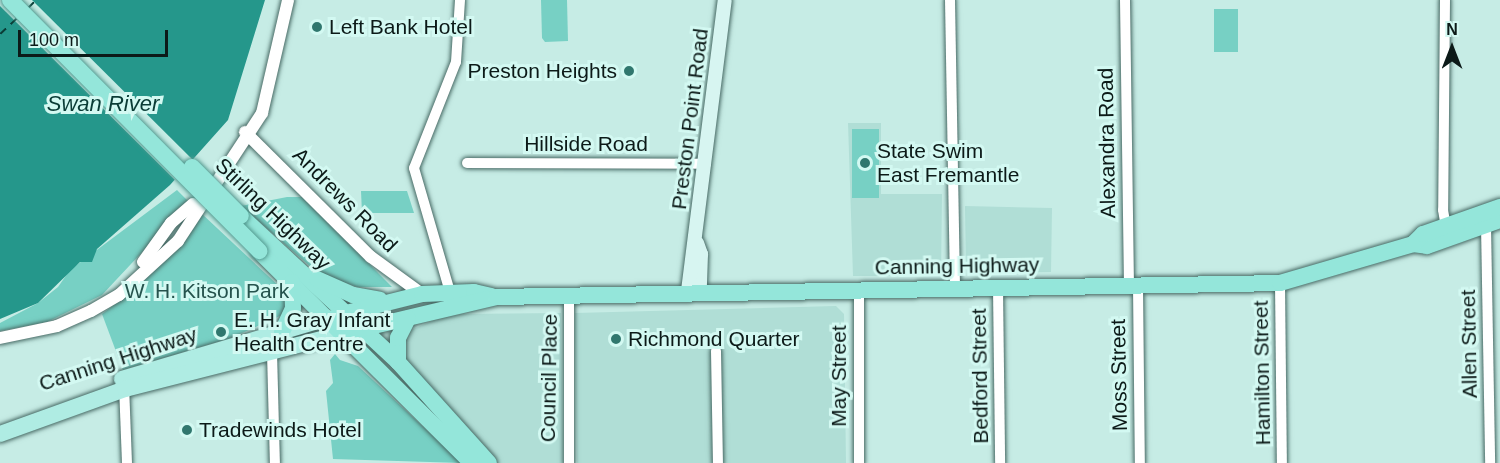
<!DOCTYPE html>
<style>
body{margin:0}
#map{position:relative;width:1500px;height:463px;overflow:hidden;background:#c6ece5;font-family:Arial,sans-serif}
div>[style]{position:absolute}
.built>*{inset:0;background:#b0ded6}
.green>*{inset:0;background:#77d0c4;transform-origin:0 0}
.water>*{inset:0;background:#25978b}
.pier>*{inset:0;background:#c6ece5}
.ferry>*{height:1.5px;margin-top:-0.75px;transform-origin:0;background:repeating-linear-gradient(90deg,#0a3c36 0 8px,transparent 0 14px)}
.roads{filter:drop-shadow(0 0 2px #486a65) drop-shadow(0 0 2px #486a65)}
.minor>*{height:10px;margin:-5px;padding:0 5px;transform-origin:5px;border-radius:5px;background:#fff}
.tertiary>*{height:12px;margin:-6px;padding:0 6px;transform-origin:6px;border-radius:6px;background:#fff}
.secondary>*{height:14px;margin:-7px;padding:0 7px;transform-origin:7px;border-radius:7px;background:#d7f5f1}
.primary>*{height:16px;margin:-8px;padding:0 8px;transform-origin:8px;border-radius:8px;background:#afece3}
.trunk>*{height:16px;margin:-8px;padding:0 8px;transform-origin:8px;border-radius:8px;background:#94e6da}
.bridges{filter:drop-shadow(0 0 2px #539a90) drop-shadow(0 0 2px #539a90)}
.trunk-bridge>*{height:16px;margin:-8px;padding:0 8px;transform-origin:8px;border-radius:8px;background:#94e6da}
.dots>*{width:16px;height:16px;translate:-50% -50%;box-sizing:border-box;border:3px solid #d3f9f2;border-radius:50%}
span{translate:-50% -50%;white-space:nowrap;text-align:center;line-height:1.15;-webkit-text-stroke:6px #d3f9f2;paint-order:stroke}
.poi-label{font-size:21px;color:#0c1a18}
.left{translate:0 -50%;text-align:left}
.right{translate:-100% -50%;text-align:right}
.street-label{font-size:21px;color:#0c1a18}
.park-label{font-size:21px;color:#25534d}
.water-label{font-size:22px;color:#0a3c36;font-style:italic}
.north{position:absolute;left:1422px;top:18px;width:60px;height:60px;-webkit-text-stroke:4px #d3f9f2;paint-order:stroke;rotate:0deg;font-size:16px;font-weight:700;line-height:24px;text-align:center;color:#0c1a18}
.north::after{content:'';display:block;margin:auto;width:21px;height:27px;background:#0c1a18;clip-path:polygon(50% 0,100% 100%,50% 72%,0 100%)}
.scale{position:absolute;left:18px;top:30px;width:150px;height:27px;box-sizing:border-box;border:3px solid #0c1a18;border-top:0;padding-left:8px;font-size:18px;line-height:21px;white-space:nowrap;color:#0c1a18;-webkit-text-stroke:4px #d3f9f2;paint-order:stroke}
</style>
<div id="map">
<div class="built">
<div style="clip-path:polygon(848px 123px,881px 123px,881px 194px,942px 194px,941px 276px,853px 276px)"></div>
<div style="clip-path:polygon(965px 206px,1052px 208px,1051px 272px,974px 273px,966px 265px)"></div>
<div style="clip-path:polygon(836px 306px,844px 314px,846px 463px,577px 463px,575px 313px)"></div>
<div style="clip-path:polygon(561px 313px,563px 463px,497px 463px,404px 357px,403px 347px,411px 330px,437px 319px,461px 314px)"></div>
</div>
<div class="green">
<div style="clip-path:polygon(541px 0,567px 0,568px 41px,545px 42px,542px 38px)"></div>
<div style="left:1214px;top:9px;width:24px;height:43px"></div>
<div style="left:852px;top:129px;width:27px;height:69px"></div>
<div style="clip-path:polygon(177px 190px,189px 202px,102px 295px,47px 322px,0 331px,0 323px,38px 303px,58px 287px,70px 270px)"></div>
<div style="clip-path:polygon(361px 191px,407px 191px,414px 213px,362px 213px)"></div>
<div style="clip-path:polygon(287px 197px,303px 197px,392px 287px,357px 287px,319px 274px,241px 206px)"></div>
<div style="clip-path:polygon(201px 213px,281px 288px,286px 304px,282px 315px,231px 338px,123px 370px,102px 314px,130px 293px)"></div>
<div style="clip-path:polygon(335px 354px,340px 360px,358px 366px,462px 463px,333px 459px,326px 391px,333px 383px,330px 360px)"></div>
</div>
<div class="water">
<div style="clip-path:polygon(0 0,265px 0,228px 120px,170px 185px,97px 249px,92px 262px,80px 262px,38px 303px,0 319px)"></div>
</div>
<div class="pier">
<div style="clip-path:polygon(0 0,32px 0,195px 162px,177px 182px,0 6px)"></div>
</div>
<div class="ferry">
<div style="left:28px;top:8px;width:11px;rotate:-45deg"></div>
<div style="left:0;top:34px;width:25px;rotate:-43deg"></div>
</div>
<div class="roads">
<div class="minor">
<div style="left:950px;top:0;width:289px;rotate:89deg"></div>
<div style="left:1125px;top:0;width:286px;rotate:89.2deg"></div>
<div style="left:1445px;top:0;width:210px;rotate:90.5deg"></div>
<div style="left:1443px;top:210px;width:17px;rotate:80deg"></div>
<div style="left:467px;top:163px;width:239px;rotate:0.2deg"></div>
<div style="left:1486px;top:225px;width:238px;rotate:89deg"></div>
<div style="left:1280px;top:283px;width:180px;rotate:89.4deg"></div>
<div style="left:1138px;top:286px;width:177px;rotate:89.4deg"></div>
<div style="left:998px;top:288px;width:175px;rotate:89.3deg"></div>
<div style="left:450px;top:292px;width:129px;rotate:-106.2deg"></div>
<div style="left:414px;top:168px;width:114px;rotate:-68.4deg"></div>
<div style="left:456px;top:62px;width:62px;rotate:-86.3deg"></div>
<div style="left:716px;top:351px;width:112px;rotate:89deg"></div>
<div style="left:272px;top:352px;width:111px;rotate:88.5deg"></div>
<div style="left:124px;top:385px;width:78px;rotate:87.8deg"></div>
<div style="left:569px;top:463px;width:170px;rotate:-90deg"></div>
<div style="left:859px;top:463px;width:174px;rotate:-90deg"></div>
</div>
<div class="tertiary">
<div style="left:245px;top:132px;width:177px;rotate:44.8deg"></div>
<div style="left:371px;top:257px;width:63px;rotate:36deg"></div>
<div style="left:143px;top:262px;width:48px;rotate:-54.3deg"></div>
<div style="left:171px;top:223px;width:29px;rotate:-41deg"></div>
<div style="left:0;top:338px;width:58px;rotate:-11.9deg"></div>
<div style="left:57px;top:326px;width:37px;rotate:-24deg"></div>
<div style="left:91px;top:311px;width:32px;rotate:-30deg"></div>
<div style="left:119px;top:295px;width:80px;rotate:-42.5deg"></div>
<div style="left:178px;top:241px;width:153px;rotate:-56.7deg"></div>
<div style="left:262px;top:113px;width:116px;rotate:-77deg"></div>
</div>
<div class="secondary">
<div style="left:697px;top:243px;width:12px;rotate:70deg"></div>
<div style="left:701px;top:254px;width:37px;rotate:92deg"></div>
<div style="left:688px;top:291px;width:293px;rotate:-82.8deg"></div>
</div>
<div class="primary">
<div style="left:122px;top:379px;width:215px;rotate:-16.5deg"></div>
<div style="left:0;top:434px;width:133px;rotate:-19.8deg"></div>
<div style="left:125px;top:389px;width:226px;rotate:-14.3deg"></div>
</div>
<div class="trunk">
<div style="left:241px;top:216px;width:214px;rotate:42.9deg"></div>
<div style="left:398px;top:362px;width:136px;rotate:48deg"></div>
<div style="left:1413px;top:244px;width:14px;rotate:8deg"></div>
<div style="left:1427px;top:246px;width:77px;rotate:-19.6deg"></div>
<div style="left:259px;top:251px;width:301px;rotate:44.9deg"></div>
<div style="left:317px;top:279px;width:39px;rotate:24deg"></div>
<div style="left:353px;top:295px;width:27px;rotate:10deg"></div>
<div style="left:338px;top:315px;width:87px;rotate:-14deg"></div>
<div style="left:422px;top:294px;width:52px;rotate:-2.2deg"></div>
<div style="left:474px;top:292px;width:18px;rotate:13deg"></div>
<div style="left:282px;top:332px;width:26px;rotate:-65deg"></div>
<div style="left:293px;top:308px;width:26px;rotate:-92deg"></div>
<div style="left:344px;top:333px;width:156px;rotate:-13.3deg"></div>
<div style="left:496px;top:297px;width:784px;rotate:-1.02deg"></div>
<div style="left:1280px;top:283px;width:139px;rotate:-16.3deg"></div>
<div style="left:1413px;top:244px;width:14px;rotate:-45deg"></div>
<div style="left:1423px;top:234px;width:82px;rotate:-19.3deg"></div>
<div style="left:398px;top:362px;width:24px;rotate:-90deg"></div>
<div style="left:398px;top:338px;width:22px;rotate:-63deg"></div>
</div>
</div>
<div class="bridges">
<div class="trunk-bridge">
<div style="left:10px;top:0;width:354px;rotate:45.2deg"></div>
<div style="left:192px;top:167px;width:69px;rotate:45deg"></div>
</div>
</div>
<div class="dots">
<div style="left:317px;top:27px;background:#30776e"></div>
<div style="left:629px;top:71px;background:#30776e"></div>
<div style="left:865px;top:163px;background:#30776e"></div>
<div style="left:221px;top:332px;background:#30776e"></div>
<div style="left:616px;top:339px;background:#30776e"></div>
<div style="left:187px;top:430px;background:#30776e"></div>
</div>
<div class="poi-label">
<span class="left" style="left:329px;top:27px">Left Bank Hotel</span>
<span class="right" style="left:617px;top:71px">Preston Heights</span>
<span class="left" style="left:877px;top:163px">State Swim<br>East Fremantle</span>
<span class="left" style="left:234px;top:332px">E. H. Gray Infant<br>Health Centre</span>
<span class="left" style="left:628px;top:339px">Richmond Quarter</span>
<span class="left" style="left:199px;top:430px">Tradewinds Hotel</span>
</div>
<div class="street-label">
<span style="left:690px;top:119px;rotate:-83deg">Preston Point Road</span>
<span style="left:1107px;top:143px;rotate:-91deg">Alexandra Road</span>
<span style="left:586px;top:144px">Hillside Road</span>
<span style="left:345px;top:200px;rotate:45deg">Andrews Road</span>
<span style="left:273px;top:214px;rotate:44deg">Stirling Highway</span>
<span style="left:957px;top:266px;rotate:-1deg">Canning Highway</span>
<span style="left:1469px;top:344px;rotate:-91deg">Allen Street</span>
<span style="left:118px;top:359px;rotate:-18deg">Canning Highway</span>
<span style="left:1262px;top:373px;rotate:-91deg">Hamilton Street</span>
<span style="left:1119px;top:375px;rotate:-91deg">Moss Street</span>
<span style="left:839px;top:376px;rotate:-90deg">May Street</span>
<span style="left:980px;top:376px;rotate:-91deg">Bedford Street</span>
<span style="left:549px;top:378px;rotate:-89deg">Council Place</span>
</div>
<div class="park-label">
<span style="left:207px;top:291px">W. H. Kitson Park</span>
</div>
<div class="water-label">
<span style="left:103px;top:104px">Swan River</span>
</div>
<div class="north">N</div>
<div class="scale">100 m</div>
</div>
